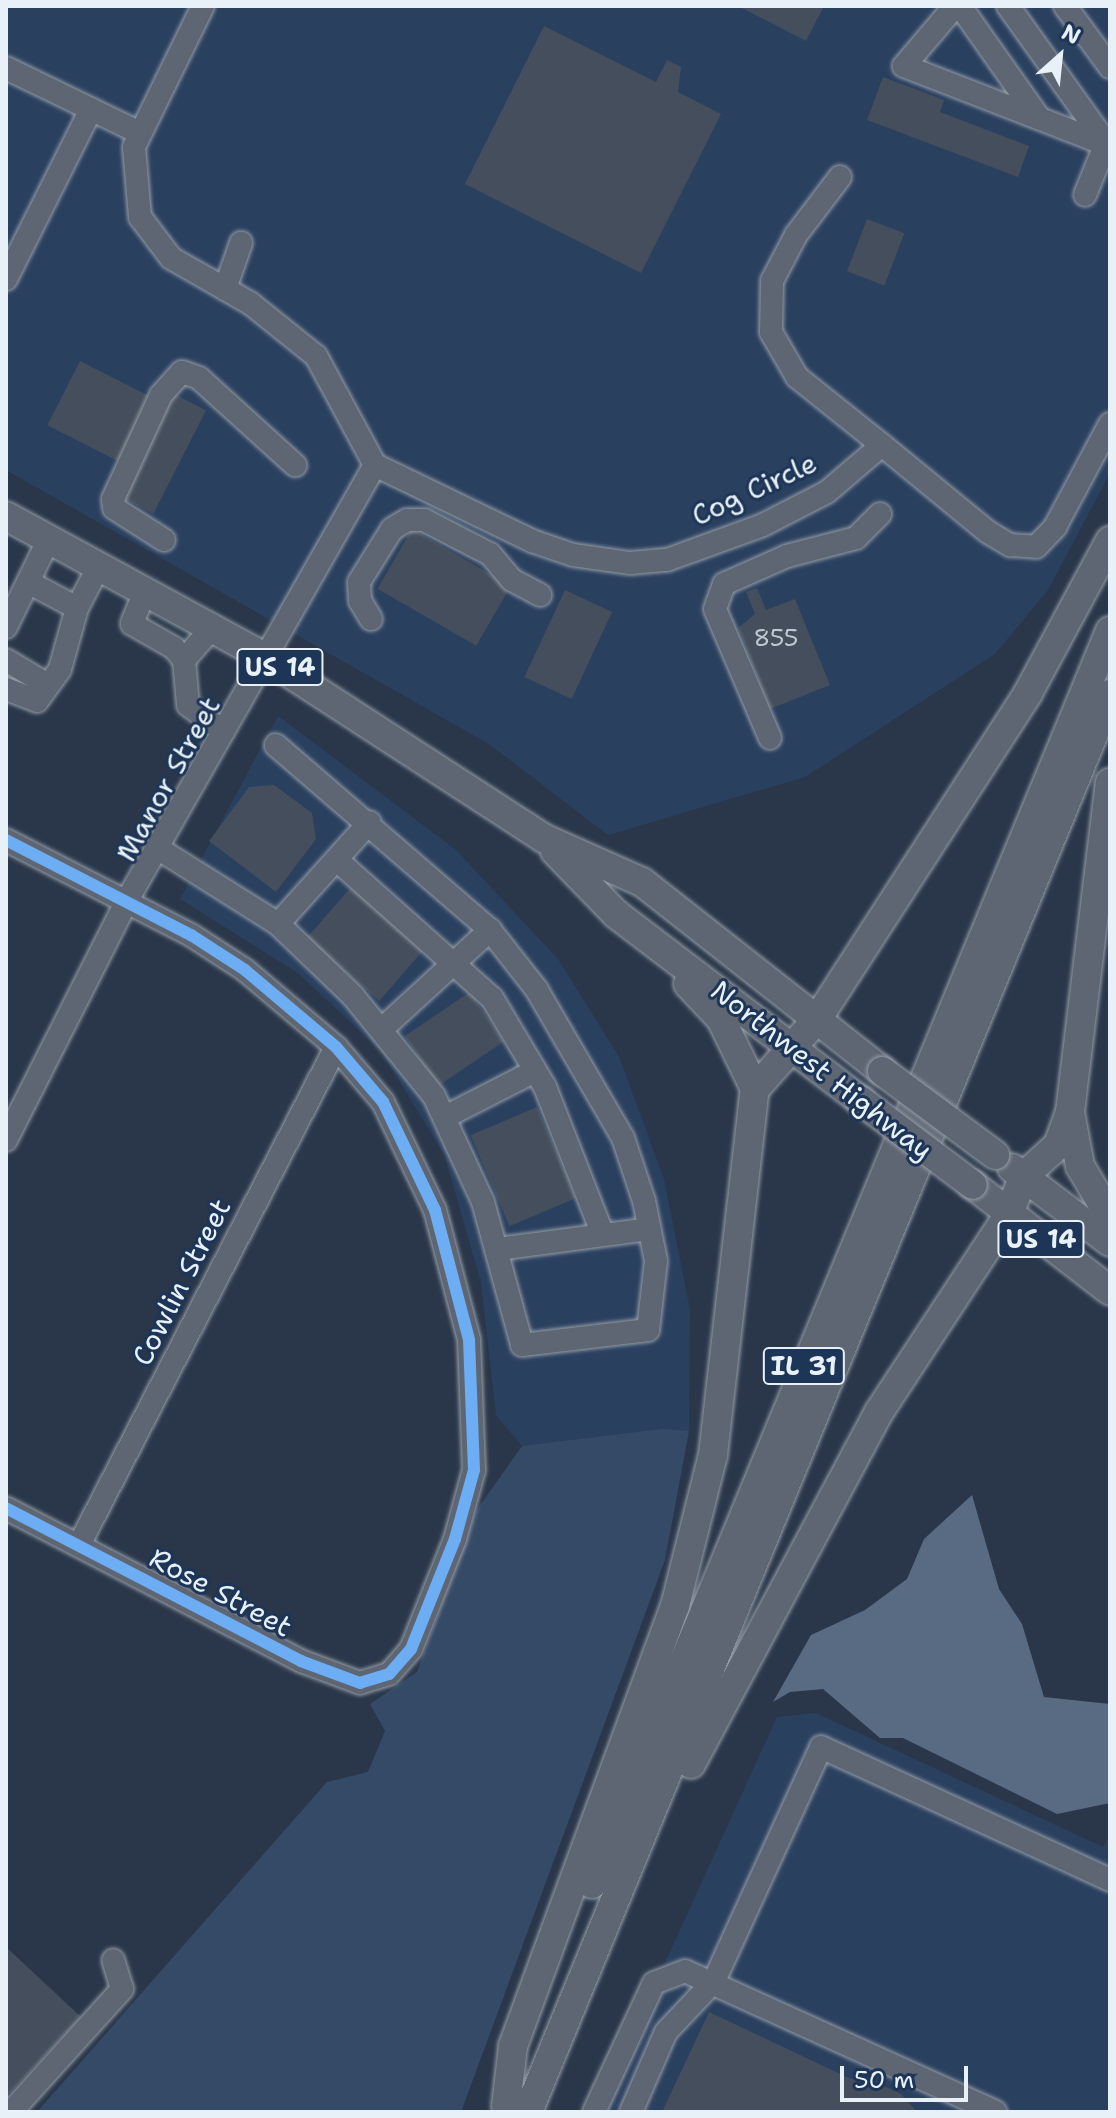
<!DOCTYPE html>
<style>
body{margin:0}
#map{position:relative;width:1116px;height:2118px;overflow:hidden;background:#2a374a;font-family:"Shantell Sans",sans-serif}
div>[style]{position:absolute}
.built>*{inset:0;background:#2a405f}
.green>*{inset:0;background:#354a67}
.water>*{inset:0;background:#586b83}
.building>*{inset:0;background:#444e5c;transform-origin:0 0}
.roads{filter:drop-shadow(0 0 2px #959da7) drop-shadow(0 0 2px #959da7)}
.minor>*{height:22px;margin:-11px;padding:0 11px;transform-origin:11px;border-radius:11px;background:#5d6672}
.major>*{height:28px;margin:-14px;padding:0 14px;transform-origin:14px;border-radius:14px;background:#5d6672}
.bridges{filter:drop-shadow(0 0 2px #959da7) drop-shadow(0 0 2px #959da7)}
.major-bridge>*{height:28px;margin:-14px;padding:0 14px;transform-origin:14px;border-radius:14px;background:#5d6672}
.cycleway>*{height:12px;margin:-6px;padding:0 6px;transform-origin:6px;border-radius:6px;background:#6dadf4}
span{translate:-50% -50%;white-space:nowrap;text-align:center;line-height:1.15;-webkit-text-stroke:6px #1d3557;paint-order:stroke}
.number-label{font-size:24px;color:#bfc8d1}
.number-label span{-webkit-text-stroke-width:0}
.shield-label span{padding:2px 6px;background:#1d3557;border:2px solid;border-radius:6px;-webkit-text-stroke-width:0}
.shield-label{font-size:26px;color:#e8f1f8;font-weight:700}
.street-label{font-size:28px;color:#e8f1f8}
.frame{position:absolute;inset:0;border:8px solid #e8f1f8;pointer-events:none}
.north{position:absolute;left:1020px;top:16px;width:80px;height:80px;-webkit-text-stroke:6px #1d3557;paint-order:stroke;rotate:27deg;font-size:22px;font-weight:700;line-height:32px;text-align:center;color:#e8f1f8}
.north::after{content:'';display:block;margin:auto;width:28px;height:36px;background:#e8f1f8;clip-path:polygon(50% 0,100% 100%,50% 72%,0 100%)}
.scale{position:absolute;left:840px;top:2066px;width:128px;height:36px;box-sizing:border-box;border:4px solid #e8f1f8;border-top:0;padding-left:10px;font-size:24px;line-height:28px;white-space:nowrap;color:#e8f1f8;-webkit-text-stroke:6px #1d3557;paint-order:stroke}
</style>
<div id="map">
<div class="built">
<div style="clip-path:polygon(6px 6px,1110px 6px,1110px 473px,1048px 590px,995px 654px,805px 777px,608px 835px,489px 744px,6px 470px)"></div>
<div style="clip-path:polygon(278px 716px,456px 850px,558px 959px,619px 1057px,664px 1179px,690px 1310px,689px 1431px,522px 1446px,496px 1415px,481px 1282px,444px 1154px,381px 1051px,298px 973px,180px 899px)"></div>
<div style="clip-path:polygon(816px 1713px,1103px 1847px,1110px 1836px,1110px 2112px,597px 2112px,777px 1717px)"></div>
</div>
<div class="green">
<div style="clip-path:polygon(662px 1429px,689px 1431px,665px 1560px,461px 2112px,37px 2112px,327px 1782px,368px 1772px,385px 1731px,370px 1704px,417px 1672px,476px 1511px,522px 1446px)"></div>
</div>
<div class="water">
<div style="clip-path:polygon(972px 1495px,999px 1589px,1022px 1624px,1044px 1697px,1110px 1704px,1110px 1803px,1057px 1814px,903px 1738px,880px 1738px,823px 1689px,790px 1692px,773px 1702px,811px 1635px,865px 1610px,907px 1579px,924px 1539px)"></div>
</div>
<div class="building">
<div style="clip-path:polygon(738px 6px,824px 6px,806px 41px)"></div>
<div style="clip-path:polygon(544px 26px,656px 82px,667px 60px,681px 67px,678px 92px,721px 114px,641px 273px,465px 184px)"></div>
<div style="clip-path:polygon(883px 77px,944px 100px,940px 112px,1029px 146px,1018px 177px,867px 120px)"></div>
<div style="left:867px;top:219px;width:40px;height:56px;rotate:21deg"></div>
<div style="left:80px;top:361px;width:79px;height:72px;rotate:27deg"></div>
<div style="left:174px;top:394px;width:36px;height:116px;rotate:27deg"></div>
<div style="left:412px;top:529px;width:114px;height:69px;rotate:30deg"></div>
<div style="clip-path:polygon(757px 588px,766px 610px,795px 599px,830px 685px,770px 709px,738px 628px,755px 614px,746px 592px)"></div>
<div style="left:565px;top:590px;width:52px;height:96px;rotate:25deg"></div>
<div style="clip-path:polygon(274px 785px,312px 813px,316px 839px,276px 892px,209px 841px,249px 787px)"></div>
<div style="left:352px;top:886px;width:96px;height:69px;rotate:41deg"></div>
<div style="left:470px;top:992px;width:60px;height:79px;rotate:56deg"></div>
<div style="left:537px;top:1107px;width:99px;height:72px;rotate:67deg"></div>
<div style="clip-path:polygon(6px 1947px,81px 2017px,6px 2097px)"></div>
<div style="clip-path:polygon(709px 2012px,851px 2079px,862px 2076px,901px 2094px,917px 2112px,662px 2112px)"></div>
</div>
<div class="roads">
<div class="minor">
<div style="left:203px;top:6px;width:157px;rotate:116.1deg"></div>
<div style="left:134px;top:147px;width:70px;rotate:85.1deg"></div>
<div style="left:140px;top:217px;width:51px;rotate:52.9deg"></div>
<div style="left:171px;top:258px;width:91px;rotate:29.7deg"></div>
<div style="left:250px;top:303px;width:85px;rotate:38.8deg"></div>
<div style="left:316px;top:356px;width:124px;rotate:61.6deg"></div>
<div style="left:955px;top:6px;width:79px;rotate:130.4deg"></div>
<div style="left:904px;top:66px;width:221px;rotate:21.2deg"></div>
<div style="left:960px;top:6px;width:137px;rotate:54.8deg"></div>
<div style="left:1008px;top:6px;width:168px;rotate:54.4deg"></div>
<div style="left:1106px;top:143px;width:56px;rotate:112deg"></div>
<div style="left:1065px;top:6px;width:76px;rotate:53.6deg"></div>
<div style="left:6px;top:68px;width:147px;rotate:25.9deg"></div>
<div style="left:840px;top:177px;width:73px;rotate:127.2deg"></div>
<div style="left:796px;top:235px;width:52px;rotate:117.6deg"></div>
<div style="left:772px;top:281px;width:51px;rotate:91.1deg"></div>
<div style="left:771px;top:332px;width:52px;rotate:60deg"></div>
<div style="left:797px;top:377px;width:109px;rotate:38.7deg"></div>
<div style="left:6px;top:279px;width:190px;rotate:-63.4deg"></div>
<div style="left:225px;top:289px;width:49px;rotate:-70.8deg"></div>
<div style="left:164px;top:540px;width:59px;rotate:-147.4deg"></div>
<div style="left:114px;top:508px;width:9px;rotate:-96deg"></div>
<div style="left:113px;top:499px;width:115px;rotate:-65.2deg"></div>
<div style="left:161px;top:395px;width:31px;rotate:-48deg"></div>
<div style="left:182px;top:372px;width:18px;rotate:19deg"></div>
<div style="left:199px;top:378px;width:130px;rotate:42.2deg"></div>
<div style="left:28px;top:582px;width:55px;rotate:28deg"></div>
<div style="left:145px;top:591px;width:35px;rotate:112deg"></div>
<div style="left:132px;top:624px;width:48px;rotate:29.7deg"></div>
<div style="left:174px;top:648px;width:16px;rotate:50deg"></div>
<div style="left:184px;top:660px;width:45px;rotate:84.9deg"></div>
<div style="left:188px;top:705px;width:44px;rotate:36.6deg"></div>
<div style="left:371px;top:619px;width:21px;rotate:-121deg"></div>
<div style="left:360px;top:601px;width:19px;rotate:-93deg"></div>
<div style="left:359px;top:582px;width:62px;rotate:-58.1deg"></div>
<div style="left:392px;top:529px;width:17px;rotate:-31deg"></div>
<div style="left:407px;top:520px;width:17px"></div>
<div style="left:424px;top:520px;width:74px;rotate:27.3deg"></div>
<div style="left:490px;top:554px;width:34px;rotate:50deg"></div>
<div style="left:512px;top:580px;width:32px;rotate:28deg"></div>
<div style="left:6px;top:627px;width:98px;rotate:-64deg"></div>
<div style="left:6px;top:660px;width:49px;rotate:30.8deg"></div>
<div style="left:184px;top:660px;width:43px;rotate:-48.8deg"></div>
<div style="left:6px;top:689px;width:33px;rotate:21deg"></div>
<div style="left:37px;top:701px;width:39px;rotate:-54deg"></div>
<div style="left:60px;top:669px;width:63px;rotate:-74.4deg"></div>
<div style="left:77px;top:608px;width:47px;rotate:-62.4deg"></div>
<div style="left:770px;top:738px;width:140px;rotate:-113.1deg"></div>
<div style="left:715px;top:609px;width:27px;rotate:-70deg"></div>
<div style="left:724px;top:584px;width:69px;rotate:-24deg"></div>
<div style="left:787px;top:556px;width:71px;rotate:-14.6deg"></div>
<div style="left:856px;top:538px;width:34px;rotate:-45deg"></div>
<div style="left:6px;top:840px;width:208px;rotate:27.2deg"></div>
<div style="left:191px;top:935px;width:64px;rotate:32.9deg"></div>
<div style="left:245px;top:970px;width:119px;rotate:40.2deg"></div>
<div style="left:336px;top:1047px;width:72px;rotate:49.5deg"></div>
<div style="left:383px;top:1102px;width:120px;rotate:64.3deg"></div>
<div style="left:435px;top:1210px;width:134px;rotate:75.3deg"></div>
<div style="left:469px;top:1340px;width:130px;rotate:87.8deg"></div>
<div style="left:474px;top:1470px;width:72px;rotate:105.4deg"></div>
<div style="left:455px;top:1539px;width:118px;rotate:111.8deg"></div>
<div style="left:411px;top:1649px;width:33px;rotate:131deg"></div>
<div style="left:389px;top:1674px;width:30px;rotate:163deg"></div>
<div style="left:360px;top:1683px;width:63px;rotate:-159.6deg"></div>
<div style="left:301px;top:1661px;width:332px;rotate:-152.6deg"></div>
<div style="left:159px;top:849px;width:141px;rotate:32.2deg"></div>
<div style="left:278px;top:924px;width:104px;rotate:43.8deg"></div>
<div style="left:353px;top:996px;width:129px;rotate:51deg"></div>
<div style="left:434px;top:1096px;width:117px;rotate:65.2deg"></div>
<div style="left:483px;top:1202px;width:148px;rotate:74.7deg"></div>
<div style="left:522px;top:1345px;width:127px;rotate:-6.8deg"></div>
<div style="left:648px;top:1330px;width:69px;rotate:-83.4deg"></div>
<div style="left:656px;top:1261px;width:61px;rotate:-101.3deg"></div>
<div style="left:644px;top:1201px;width:66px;rotate:-108.4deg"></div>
<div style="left:623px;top:1138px;width:171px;rotate:-120.2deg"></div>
<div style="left:537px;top:990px;width:76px;rotate:-128.1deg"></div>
<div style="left:490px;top:930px;width:283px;rotate:-139.2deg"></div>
<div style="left:338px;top:861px;width:206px;rotate:41.7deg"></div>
<div style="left:492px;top:998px;width:104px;rotate:59.2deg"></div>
<div style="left:545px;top:1087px;width:159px;rotate:68.6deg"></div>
<div style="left:278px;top:924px;width:137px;rotate:-48deg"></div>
<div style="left:382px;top:1029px;width:147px;rotate:-42.5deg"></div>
<div style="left:445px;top:1117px;width:101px;rotate:-27.1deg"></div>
<div style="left:6px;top:1140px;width:267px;rotate:-63.2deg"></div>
<div style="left:126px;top:902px;width:503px;rotate:-60.33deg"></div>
<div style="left:375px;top:465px;width:174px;rotate:25.8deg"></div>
<div style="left:532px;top:541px;width:43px;rotate:18.9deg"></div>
<div style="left:573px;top:555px;width:58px;rotate:8deg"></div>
<div style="left:630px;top:563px;width:37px;rotate:-5deg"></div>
<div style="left:667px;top:560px;width:102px;rotate:-20deg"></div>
<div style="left:763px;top:525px;width:72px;rotate:-27.3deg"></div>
<div style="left:827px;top:492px;width:72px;rotate:-40.5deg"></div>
<div style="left:882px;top:445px;width:137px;rotate:39.4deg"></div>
<div style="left:988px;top:532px;width:26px;rotate:31deg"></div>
<div style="left:1010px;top:545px;width:26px;rotate:4deg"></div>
<div style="left:1036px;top:547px;width:28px;rotate:-46deg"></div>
<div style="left:1055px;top:527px;width:117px;rotate:-61.9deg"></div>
<div style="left:498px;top:1249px;width:152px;rotate:-7.5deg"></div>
<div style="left:79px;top:1545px;width:560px;rotate:-62.7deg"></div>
<div style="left:11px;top:2112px;width:166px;rotate:-47.9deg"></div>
<div style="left:122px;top:1989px;width:30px;rotate:-107deg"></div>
<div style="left:594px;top:2112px;width:142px;rotate:-65.1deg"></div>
<div style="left:654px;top:1983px;width:33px;rotate:-21deg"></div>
<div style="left:685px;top:1971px;width:341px;rotate:24.4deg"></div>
<div style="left:631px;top:2112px;width:87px;rotate:-66.4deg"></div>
<div style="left:666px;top:2032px;width:70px;rotate:-46.7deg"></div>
<div style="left:714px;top:1981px;width:257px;rotate:-65.4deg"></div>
<div style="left:821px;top:1747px;width:318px;rotate:24.7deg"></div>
</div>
<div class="major">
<div style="left:6px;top:516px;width:293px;rotate:28.6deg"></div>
<div style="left:263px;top:656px;width:334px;rotate:33deg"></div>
<div style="left:543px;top:838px;width:108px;rotate:24deg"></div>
<div style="left:642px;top:882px;width:305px;rotate:38.2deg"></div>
<div style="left:555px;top:851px;width:88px;rotate:45.9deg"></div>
<div style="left:616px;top:914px;width:307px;rotate:37.3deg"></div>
<div style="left:688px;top:984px;width:48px;rotate:46.7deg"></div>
<div style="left:721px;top:1019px;width:78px;rotate:64.1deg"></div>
<div style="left:1070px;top:1112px;width:55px;rotate:79.5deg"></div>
<div style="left:1080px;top:1166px;width:59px;rotate:59.5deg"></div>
<div style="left:1012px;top:1168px;width:123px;rotate:37.1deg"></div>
<div style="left:973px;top:1185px;width:173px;rotate:37.7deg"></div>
<div style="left:691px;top:1764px;width:399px;rotate:-61.9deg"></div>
<div style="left:879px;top:1412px;width:237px;rotate:-56.7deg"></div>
<div style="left:1009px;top:1214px;width:40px;rotate:-69deg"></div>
<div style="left:1023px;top:1177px;width:47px;rotate:-42.4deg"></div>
<div style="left:1058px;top:1145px;width:35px;rotate:-70deg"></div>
<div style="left:1070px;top:1112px;width:332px;rotate:-83.1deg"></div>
<div style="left:592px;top:1884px;width:1356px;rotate:-67.54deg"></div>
<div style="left:506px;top:2106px;width:60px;rotate:-83.3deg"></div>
<div style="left:513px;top:2046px;width:469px;rotate:-69.8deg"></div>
<div style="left:675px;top:1606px;width:156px;rotate:-75.9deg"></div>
<div style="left:713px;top:1455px;width:368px;rotate:-83.5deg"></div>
<div style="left:755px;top:1089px;width:95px;rotate:-48.4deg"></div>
<div style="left:818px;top:1018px;width:387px;rotate:-57.1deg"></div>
<div style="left:1028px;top:693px;width:173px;rotate:-61.7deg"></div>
<div style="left:528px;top:2112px;width:1533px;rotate:-67.68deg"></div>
</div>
</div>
<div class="bridges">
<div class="major-bridge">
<div style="left:882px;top:1071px;width:141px;rotate:36.6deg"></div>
<div style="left:860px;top:1100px;width:141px;rotate:37deg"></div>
</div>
</div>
<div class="cycleway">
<div style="left:6px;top:840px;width:208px;rotate:27.2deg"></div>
<div style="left:191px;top:935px;width:64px;rotate:32.9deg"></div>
<div style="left:245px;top:970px;width:119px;rotate:40.2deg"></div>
<div style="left:336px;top:1047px;width:72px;rotate:49.5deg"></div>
<div style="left:383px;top:1102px;width:120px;rotate:64.3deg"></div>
<div style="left:435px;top:1210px;width:134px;rotate:75.3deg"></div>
<div style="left:469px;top:1340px;width:130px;rotate:87.8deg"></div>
<div style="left:474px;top:1470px;width:72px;rotate:105.4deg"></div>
<div style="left:455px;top:1539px;width:118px;rotate:111.8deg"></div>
<div style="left:411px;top:1649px;width:33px;rotate:131deg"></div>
<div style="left:389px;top:1674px;width:30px;rotate:163deg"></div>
<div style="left:360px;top:1683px;width:63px;rotate:-159.6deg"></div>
<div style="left:301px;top:1661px;width:332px;rotate:-152.6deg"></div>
</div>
<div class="number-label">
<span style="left:776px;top:639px">855</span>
</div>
<div class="shield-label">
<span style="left:280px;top:667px">US 14</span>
<span style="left:1041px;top:1239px">US 14</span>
<span style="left:804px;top:1366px">IL 31</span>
</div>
<div class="street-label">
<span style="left:754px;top:489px;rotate:-25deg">Cog Circle</span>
<span style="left:168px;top:779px;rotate:-61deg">Manor Street</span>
<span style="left:822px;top:1070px;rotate:38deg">Northwest Highway</span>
<span style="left:181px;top:1282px;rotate:-63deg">Cowlin Street</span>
<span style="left:221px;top:1592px;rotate:28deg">Rose Street</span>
</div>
<div class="frame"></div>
<div class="north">N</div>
<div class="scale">50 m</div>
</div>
